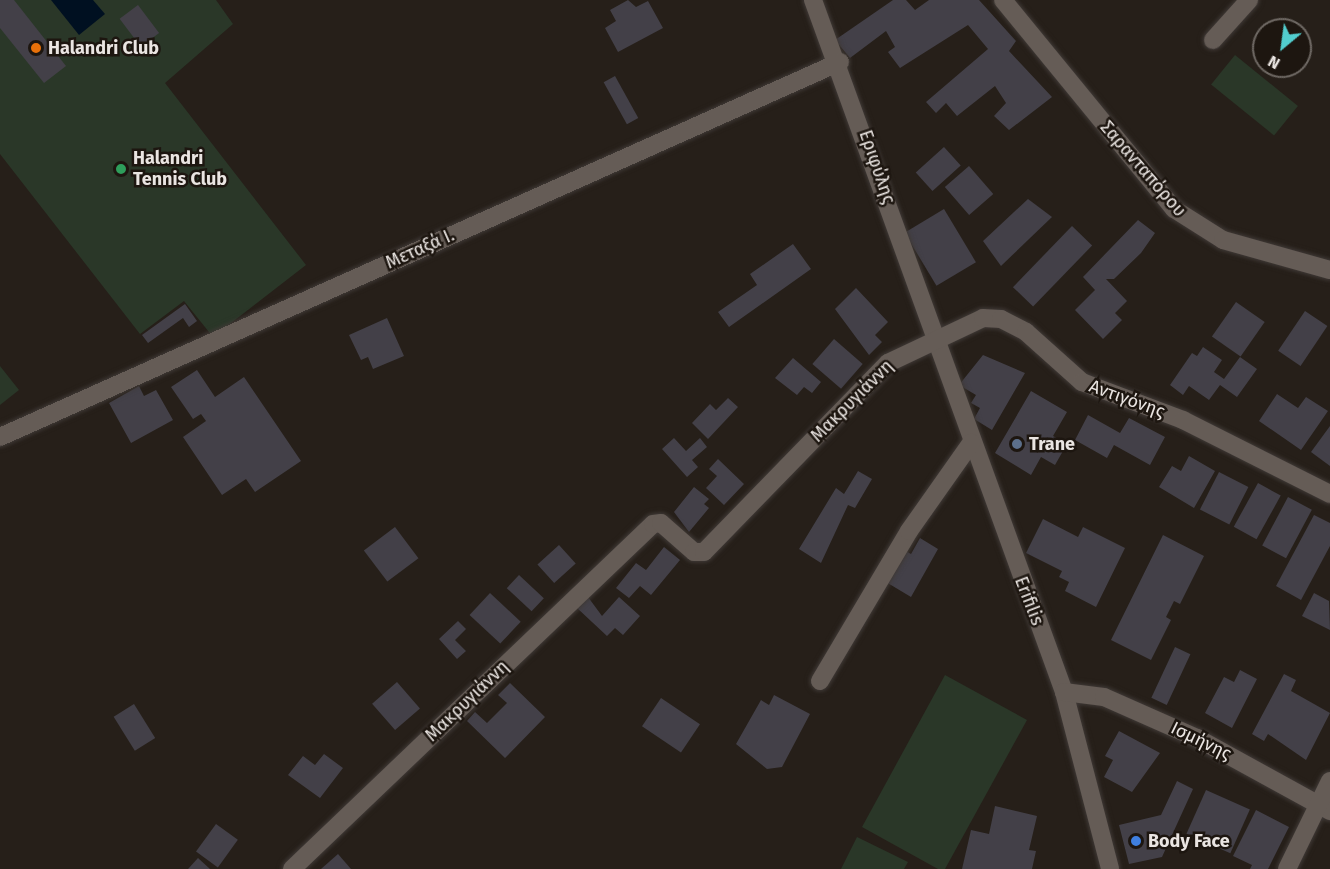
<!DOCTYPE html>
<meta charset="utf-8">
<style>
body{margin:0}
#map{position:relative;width:1330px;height:869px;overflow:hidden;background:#261f19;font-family:"Fira Sans",sans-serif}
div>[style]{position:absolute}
.green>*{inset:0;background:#2a3728;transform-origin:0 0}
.water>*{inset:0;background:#001021}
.building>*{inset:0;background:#434048;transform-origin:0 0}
.roads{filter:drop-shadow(0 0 2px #3f3936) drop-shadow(0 0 2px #3f3936)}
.minor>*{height:18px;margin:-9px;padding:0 9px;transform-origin:9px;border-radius:9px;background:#655c56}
.dots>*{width:16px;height:16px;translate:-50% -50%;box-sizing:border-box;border:3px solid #1d1610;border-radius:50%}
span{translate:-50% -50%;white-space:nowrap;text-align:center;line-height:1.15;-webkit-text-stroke:5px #1d1610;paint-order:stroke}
.poi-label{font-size:18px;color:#eae5e2;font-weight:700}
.left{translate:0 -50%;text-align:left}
.street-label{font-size:18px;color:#eae5e2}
.north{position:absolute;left:1252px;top:18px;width:60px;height:60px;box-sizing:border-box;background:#1d1610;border:2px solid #6f6964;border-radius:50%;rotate:209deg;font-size:16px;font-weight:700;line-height:24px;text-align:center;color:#eae5e2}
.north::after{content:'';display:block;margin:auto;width:21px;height:27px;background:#52cdce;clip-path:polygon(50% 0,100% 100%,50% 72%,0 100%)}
</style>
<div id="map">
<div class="green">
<div style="clip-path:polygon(0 0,216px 0,233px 24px,165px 83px,306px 265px,213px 337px,184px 301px,140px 334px,0 154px)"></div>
<div style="left:1235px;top:55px;width:81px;height:38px;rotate:39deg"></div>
<div style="clip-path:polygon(0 366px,19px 390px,0 405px)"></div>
<div style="clip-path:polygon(945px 675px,1027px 720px,945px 869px,938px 869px,862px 827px)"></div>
<div style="clip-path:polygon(857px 837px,908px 862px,904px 869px,841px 869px)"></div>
</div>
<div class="water">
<div style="clip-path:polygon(51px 0,93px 0,105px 14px,79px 35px)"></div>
</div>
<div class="building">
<div style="clip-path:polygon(0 0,14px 0,66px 66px,44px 83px,0 28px)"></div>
<div style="clip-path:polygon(628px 0,636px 7px,648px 1px,663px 28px,618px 52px,605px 28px,616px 21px,610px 10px)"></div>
<div style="clip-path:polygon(893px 0,906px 0,915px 10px,929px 0,979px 0,1016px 41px,1009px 51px,1052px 97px,1009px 130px,994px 116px,1006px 103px,995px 86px,957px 116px,946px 103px,936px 113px,926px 102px,988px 49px,968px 25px,900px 68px,888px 52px,895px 47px,886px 31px,850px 58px,835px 40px)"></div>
<div style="left:138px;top:5px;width:35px;height:23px;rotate:53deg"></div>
<div style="left:615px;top:76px;width:48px;height:13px;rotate:61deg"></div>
<div style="left:944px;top:147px;width:25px;height:38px;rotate:48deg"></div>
<div style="left:969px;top:166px;width:37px;height:32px;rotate:49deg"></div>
<div style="clip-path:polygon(1028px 199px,1052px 217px,1001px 266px,983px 241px)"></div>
<div style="left:944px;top:209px;width:62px;height:46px;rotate:59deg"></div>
<div style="clip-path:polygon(1138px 220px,1155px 233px,1141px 253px,1114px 279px,1106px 279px,1127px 301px,1115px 313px,1122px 320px,1103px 339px,1075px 310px,1095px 290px,1083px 277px)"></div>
<div style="left:1072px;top:226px;width:28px;height:85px;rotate:44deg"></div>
<div style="clip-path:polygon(793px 244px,811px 269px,729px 327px,718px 312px,757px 285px,750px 274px)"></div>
<div style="clip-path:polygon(856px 288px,888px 322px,875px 335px,882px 342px,869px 355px,835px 309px)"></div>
<div style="left:1236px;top:302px;width:35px;height:42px;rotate:35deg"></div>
<div style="clip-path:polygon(185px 304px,197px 321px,189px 327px,183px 318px,148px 343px,142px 335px)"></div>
<div style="left:1305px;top:311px;width:27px;height:48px;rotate:34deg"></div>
<div style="clip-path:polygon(387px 318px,404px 356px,373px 369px,368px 357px,361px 360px,349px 335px)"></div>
<div style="left:834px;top:339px;width:38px;height:33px;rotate:41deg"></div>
<div style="clip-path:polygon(1203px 347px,1222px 360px,1214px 372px,1224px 379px,1240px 357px,1257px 369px,1237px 397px,1220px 385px,1209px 400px,1189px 386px,1183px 395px,1170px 385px,1192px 353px,1197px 356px)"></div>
<div style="clip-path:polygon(983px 355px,1025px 373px,992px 430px,974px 419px,980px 408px,971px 403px,976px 395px,959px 385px)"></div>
<div style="clip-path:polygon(793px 358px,821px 382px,812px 393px,804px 387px,797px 395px,775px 378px)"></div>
<div style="clip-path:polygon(197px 370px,215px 397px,244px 377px,301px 461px,255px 492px,246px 479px,222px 495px,183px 437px,206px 421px,201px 414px,193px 419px,171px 387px)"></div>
<div style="clip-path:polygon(139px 386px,144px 396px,156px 390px,173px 420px,131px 443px,109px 403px)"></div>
<div style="clip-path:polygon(1031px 391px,1067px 412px,1053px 436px,1067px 444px,1055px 465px,1041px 457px,1031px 475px,995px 453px)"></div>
<div style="clip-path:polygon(1277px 394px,1298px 408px,1306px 397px,1328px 411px,1301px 450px,1259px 421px)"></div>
<div style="clip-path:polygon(728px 398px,738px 407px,708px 439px,692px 423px,710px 404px,716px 410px)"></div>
<div style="clip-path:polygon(1088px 415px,1120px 433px,1129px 418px,1165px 437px,1150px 465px,1114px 445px,1107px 458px,1075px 440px)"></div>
<div style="clip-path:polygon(1330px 426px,1330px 466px,1311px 452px)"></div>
<div style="clip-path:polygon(674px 438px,686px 451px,700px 438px,707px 447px,692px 460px,698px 467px,687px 477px,662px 449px)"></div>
<div style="clip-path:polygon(1189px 456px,1215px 471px,1194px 508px,1159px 487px,1172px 466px,1181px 471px)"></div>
<div style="clip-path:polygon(718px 459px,744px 484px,724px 505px,706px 488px,717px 476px,709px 469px)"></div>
<div style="clip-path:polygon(858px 471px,872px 479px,855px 508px,848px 505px,821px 563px,799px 549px,836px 488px,844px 494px)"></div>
<div style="left:1219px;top:472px;width:33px;height:42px;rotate:27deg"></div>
<div style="left:1258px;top:483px;width:26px;height:50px;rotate:29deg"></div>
<div style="clip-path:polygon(694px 487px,709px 499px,704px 504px,709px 508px,689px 532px,674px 512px)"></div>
<div style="left:1288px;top:497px;width:27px;height:55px;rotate:28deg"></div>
<div style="clip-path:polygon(1314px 515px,1330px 523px,1330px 546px,1301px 600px,1276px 586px)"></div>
<div style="clip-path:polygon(1043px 519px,1078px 537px,1083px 527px,1125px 548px,1096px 607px,1065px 591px,1069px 582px,1059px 577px,1062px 571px,1026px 553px)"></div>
<div style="left:395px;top:527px;width:39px;height:39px;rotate:53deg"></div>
<div style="clip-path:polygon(1163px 535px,1204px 556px,1180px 604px,1174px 601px,1166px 617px,1171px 620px,1151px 660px,1111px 640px)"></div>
<div style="clip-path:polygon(920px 538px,938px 549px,911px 597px,886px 582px,904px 550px,911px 554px)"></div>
<div style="left:559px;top:545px;width:25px;height:29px;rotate:48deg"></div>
<div style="clip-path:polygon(664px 547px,680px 560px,651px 595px,640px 586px,629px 598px,616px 588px,636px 563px,646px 570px)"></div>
<div style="left:519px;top:575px;width:34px;height:18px;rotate:43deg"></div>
<div style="left:490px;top:593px;width:42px;height:30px;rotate:43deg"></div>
<div style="clip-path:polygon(1314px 593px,1329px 601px,1330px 630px,1302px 616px)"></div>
<div style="clip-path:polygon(588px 597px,602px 616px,619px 597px,640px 616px,623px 635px,615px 628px,607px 636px,577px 608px)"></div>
<div style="clip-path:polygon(458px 621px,466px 629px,455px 640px,466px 651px,457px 659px,439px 639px)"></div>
<div style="left:1175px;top:647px;width:17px;height:56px;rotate:25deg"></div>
<div style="clip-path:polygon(1240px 670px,1257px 679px,1232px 728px,1205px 713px,1224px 677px,1234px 682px)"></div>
<div style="clip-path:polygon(1284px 674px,1296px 680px,1291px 691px,1330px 713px,1306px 760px,1268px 734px,1264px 741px,1252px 734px)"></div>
<div style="left:397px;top:682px;width:35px;height:33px;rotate:49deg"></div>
<div style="clip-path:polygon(510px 683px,545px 717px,505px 758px,467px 721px,475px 712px,487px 723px,507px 703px,498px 695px)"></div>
<div style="clip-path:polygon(774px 695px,810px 714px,782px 767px,767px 769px,736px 744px,761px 700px,769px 705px)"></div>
<div style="left:661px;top:698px;width:47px;height:34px;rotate:34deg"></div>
<div style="left:134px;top:704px;width:40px;height:24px;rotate:58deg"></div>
<div style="clip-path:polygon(1119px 731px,1160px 753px,1132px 792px,1104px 777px,1113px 760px,1105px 756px)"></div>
<div style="clip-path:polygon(324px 754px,343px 768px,320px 798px,288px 775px,303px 756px,315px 765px)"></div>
<div style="clip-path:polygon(1177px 781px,1193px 789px,1162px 857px,1129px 864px,1119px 825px,1161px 815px)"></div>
<div style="left:1206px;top:790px;width:48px;height:48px;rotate:24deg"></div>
<div style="clip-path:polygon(995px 806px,1037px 816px,1029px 850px,1036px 851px,1032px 869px,962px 869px,971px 830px,989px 834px)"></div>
<div style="clip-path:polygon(1256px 810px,1289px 827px,1268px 869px,1250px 869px,1252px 865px,1233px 856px)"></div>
<div style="left:216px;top:824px;width:27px;height:34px;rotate:36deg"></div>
<div style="clip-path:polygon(338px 854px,351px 869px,321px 869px)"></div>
<div style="clip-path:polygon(198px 858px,210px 869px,188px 869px)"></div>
</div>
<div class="roads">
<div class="minor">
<div style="left:813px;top:0;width:736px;rotate:70.06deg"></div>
<div style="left:1064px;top:692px;width:183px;rotate:75.4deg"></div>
<div style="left:1003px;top:0;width:270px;rotate:50.7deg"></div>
<div style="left:1174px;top:209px;width:58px;rotate:32.3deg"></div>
<div style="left:1223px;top:240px;width:111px;rotate:15.7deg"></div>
<div style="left:1213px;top:40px;width:54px;rotate:-48deg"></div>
<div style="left:0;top:437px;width:920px;rotate:-24.06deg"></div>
<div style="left:820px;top:681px;width:174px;rotate:-59.3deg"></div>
<div style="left:909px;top:531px;width:108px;rotate:-54.8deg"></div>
<div style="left:1064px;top:692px;width:40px;rotate:7.1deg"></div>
<div style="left:1104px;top:697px;width:102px;rotate:23.8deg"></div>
<div style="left:1197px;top:738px;width:152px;rotate:28.8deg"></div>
<div style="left:292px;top:869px;width:499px;rotate:-43.7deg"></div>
<div style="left:653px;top:524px;width:8px;rotate:-7deg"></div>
<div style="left:661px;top:523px;width:44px;rotate:41.3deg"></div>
<div style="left:694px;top:552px;width:10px"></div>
<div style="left:704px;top:552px;width:264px;rotate:-45.8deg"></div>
<div style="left:888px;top:363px;width:105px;rotate:-25.3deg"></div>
<div style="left:983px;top:318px;width:18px;rotate:3deg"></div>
<div style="left:1001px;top:319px;width:28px;rotate:27deg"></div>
<div style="left:1026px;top:332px;width:75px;rotate:41.8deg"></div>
<div style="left:1082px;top:382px;width:108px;rotate:20.6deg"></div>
<div style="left:1183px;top:420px;width:165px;rotate:26.7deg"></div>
<div style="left:1287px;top:869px;width:98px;rotate:-64deg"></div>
</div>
</div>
<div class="dots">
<div style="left:36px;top:48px;background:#e8710a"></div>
<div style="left:121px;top:169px;background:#2e9e5b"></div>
<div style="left:1017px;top:444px;background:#5c6f8a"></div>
<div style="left:1136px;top:841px;background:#3f7fe0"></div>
</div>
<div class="poi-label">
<span class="left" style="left:48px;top:48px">Halandri Club</span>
<span class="left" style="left:133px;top:169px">Halandri<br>Tennis Club</span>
<span class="left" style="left:1029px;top:444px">Trane</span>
<span class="left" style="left:1148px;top:841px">Body Face</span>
</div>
<div class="street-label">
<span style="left:877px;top:167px;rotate:71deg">Εριφύλης</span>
<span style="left:1143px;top:169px;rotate:49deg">Σαρανταπόρου</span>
<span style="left:420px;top:249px;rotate:-24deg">Μεταξά Ι.</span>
<span style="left:1127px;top:399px;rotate:20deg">Αντιγόνης</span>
<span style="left:852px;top:401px;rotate:-45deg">Μακρυγιάννη</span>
<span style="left:1029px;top:601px;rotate:69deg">Erifilis</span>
<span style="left:467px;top:701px;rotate:-44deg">Μακρυγιάννη</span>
<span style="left:1201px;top:741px;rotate:26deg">Ισμήνης</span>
</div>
<div class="north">N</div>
</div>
